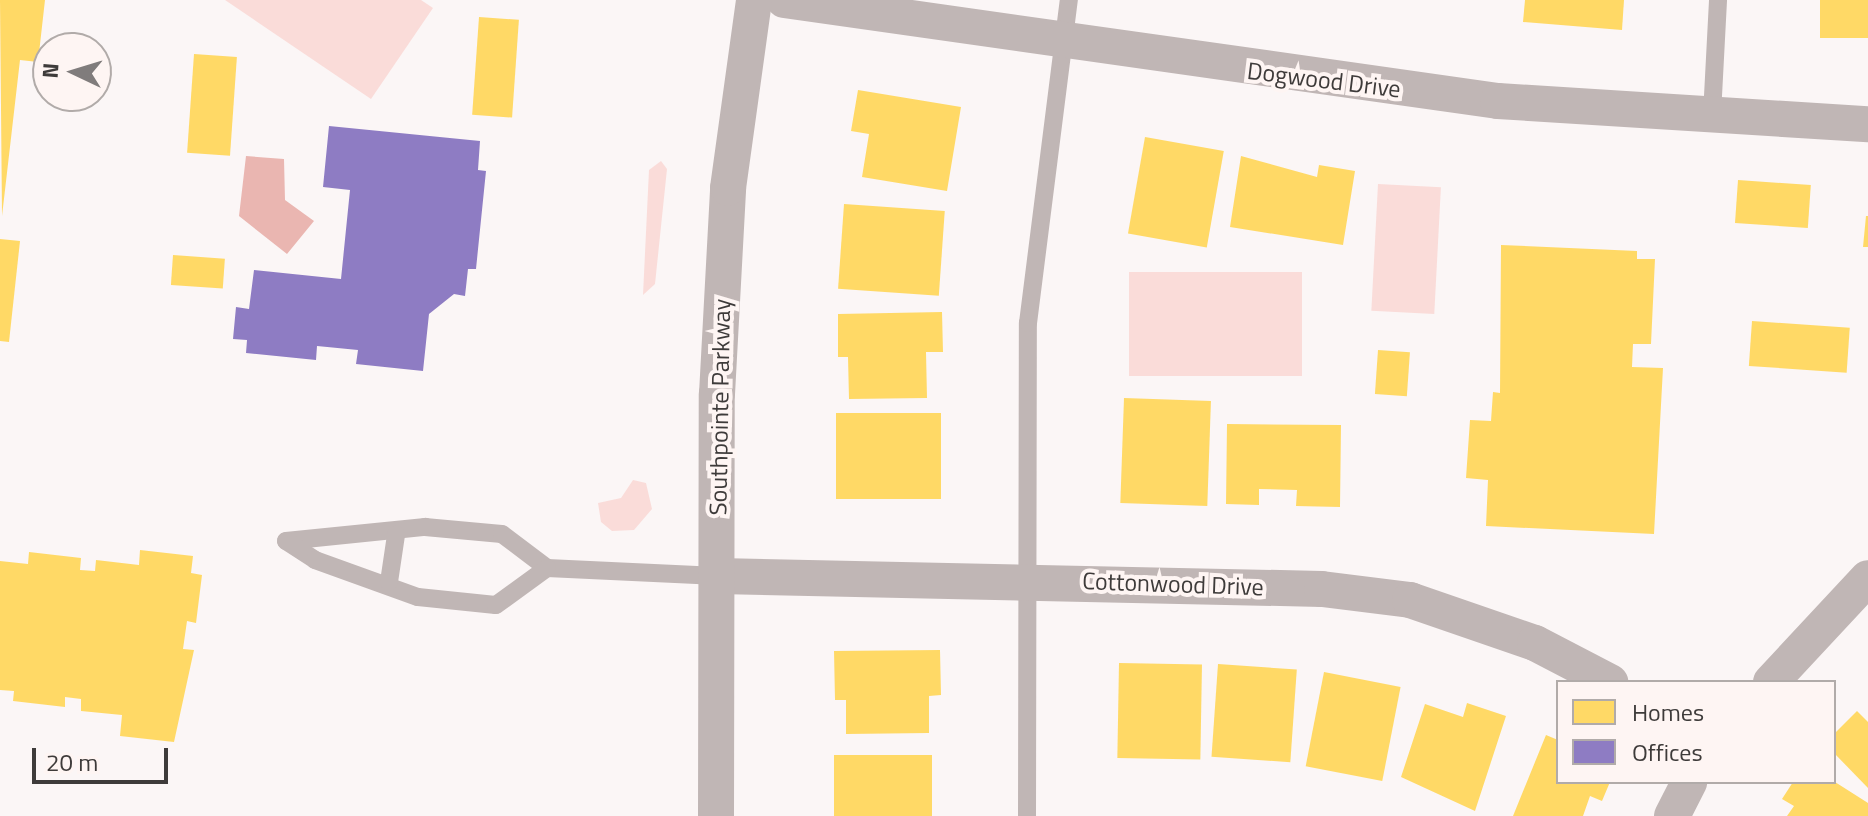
<!DOCTYPE html>
<style>
body{margin:0}
#map{position:relative;width:1868px;height:816px;overflow:hidden;background:#fbf6f6;font-family:"Titillium Web",sans-serif}
div>[style]{position:absolute}
.green>*{inset:0;background:#fadcd9;transform-origin:0 0}
.water>*{inset:0;background:#eab6b1}
.homes>*{inset:0;background:#ffd966;transform-origin:0 0}
.offices>*{inset:0;background:#8e7cc3}
.service>*{height:18px;margin:-9px;padding:0 9px;transform-origin:9px;border-radius:9px;background:#c0b6b5}
.minor>*{height:36px;margin:-18px;padding:0 18px;transform-origin:18px;border-radius:18px;background:#c0b6b5}
span{translate:-50% -50%;white-space:nowrap;text-align:center;line-height:1.15;-webkit-text-stroke:8px #fef5f3;paint-order:stroke}
.street-label{font-size:24px;color:#3e3b3a}
.legend{position:absolute;left:1556px;top:680px;width:280px;height:104px;box-sizing:border-box;background:#fef5f3;border:2px solid #b1aba9;margin:0;padding:10px 14px;list-style:none;font-size:24px;color:#3e3b3a}
.legend li{display:flex;align-items:center;gap:16px;height:40px}
.legend b{width:40px;border:2px solid #b1aba9}
.north{position:absolute;left:32px;top:32px;width:80px;height:80px;box-sizing:border-box;background:#fef5f3;border:2px solid #b1aba9;border-radius:50%;rotate:274deg;font-size:22px;font-weight:700;line-height:32px;text-align:center;color:#3e3b3a}
.north::after{content:'';display:block;margin:auto;width:28px;height:36px;background:#807c7c;clip-path:polygon(50% 0,100% 100%,50% 72%,0 100%)}
.scale{position:absolute;left:32px;top:748px;width:136px;height:36px;box-sizing:border-box;border:4px solid #3e3b3a;border-top:0;padding-left:10px;font-size:24px;line-height:28px;white-space:nowrap;color:#3e3b3a;-webkit-text-stroke:6px #fef5f3;paint-order:stroke}
</style>
<div id="map">
<div class="green">
<div style="clip-path:polygon(225px 0,421px 0,433px 8px,371px 99px)"></div>
<div style="clip-path:polygon(661px 161px,667px 169px,655px 284px,643px 295px,649px 170px)"></div>
<div style="left:1378px;top:184px;width:63px;height:127px;rotate:3deg"></div>
<div style="left:1129px;top:272px;width:173px;height:104px"></div>
<div style="clip-path:polygon(633px 480px,646px 483px,652px 509px,634px 530px,612px 531px,601px 522px,598px 503px,621px 498px)"></div>
</div>
<div class="water">
<div style="clip-path:polygon(246px 156px,284px 159px,285px 200px,314px 221px,287px 254px,239px 216px)"></div>
</div>
<div class="homes">
<div style="clip-path:polygon(0 0,45px 0,38px 62px,20px 60px,2px 216px)"></div>
<div style="clip-path:polygon(1525px 0,1624px 0,1622px 30px,1523px 22px)"></div>
<div style="left:1820px;top:0;width:48px;height:38px"></div>
<div style="left:479px;top:17px;width:40px;height:98px;rotate:4deg"></div>
<div style="left:194px;top:54px;width:43px;height:99px;rotate:4deg"></div>
<div style="clip-path:polygon(858px 90px,961px 107px,947px 191px,862px 177px,869px 134px,851px 131px)"></div>
<div style="left:1145px;top:137px;width:80px;height:98px;rotate:10deg"></div>
<div style="clip-path:polygon(1241px 156px,1317px 177px,1319px 165px,1355px 171px,1343px 245px,1230px 227px)"></div>
<div style="left:1738px;top:180px;width:73px;height:43px;rotate:4deg"></div>
<div style="left:844px;top:204px;width:101px;height:85px;rotate:4deg"></div>
<div style="clip-path:polygon(1866px 216px,1868px 216px,1868px 247px,1863px 247px)"></div>
<div style="clip-path:polygon(0 239px,20px 241px,9px 342px,0 341px)"></div>
<div style="clip-path:polygon(1501px 245px,1637px 251px,1637px 259px,1655px 259px,1651px 344px,1633px 344px,1632px 367px,1663px 368px,1654px 534px,1486px 526px,1488px 480px,1466px 478px,1470px 420px,1491px 421px,1493px 392px,1500px 393px)"></div>
<div style="left:173px;top:255px;width:52px;height:30px;rotate:4deg"></div>
<div style="clip-path:polygon(942px 312px,943px 352px,926px 352px,927px 398px,849px 399px,848px 357px,838px 357px,838px 314px)"></div>
<div style="left:1752px;top:321px;width:98px;height:45px;rotate:4deg"></div>
<div style="left:1378px;top:350px;width:32px;height:44px;rotate:4deg"></div>
<div style="left:1124px;top:398px;width:87px;height:105px;rotate:2deg"></div>
<div style="left:836px;top:413px;width:105px;height:86px"></div>
<div style="clip-path:polygon(1227px 424px,1341px 425px,1340px 507px,1296px 506px,1297px 490px,1259px 489px,1259px 505px,1226px 504px)"></div>
<div style="clip-path:polygon(140px 550px,193px 556px,191px 573px,202px 575px,196px 623px,187px 621px,183px 649px,194px 650px,174px 742px,120px 736px,122px 715px,81px 711px,81px 699px,65px 697px,65px 707px,13px 701px,14px 691px,0 690px,0 561px,28px 564px,29px 552px,81px 558px,80px 570px,95px 571px,96px 560px,139px 565px)"></div>
<div style="clip-path:polygon(940px 650px,941px 695px,929px 696px,929px 733px,846px 734px,846px 700px,835px 700px,834px 651px)"></div>
<div style="left:1119px;top:663px;width:83px;height:95px;rotate:1deg"></div>
<div style="left:1218px;top:664px;width:79px;height:93px;rotate:4deg"></div>
<div style="left:1324px;top:672px;width:78px;height:96px;rotate:11deg"></div>
<div style="clip-path:polygon(1467px 703px,1506px 716px,1475px 811px,1401px 777px,1425px 704px,1463px 717px)"></div>
<div style="clip-path:polygon(1857px 711px,1868px 722px,1868px 788px,1834px 753px,1834px 734px)"></div>
<div style="clip-path:polygon(1546px 735px,1558px 740px,1558px 782px,1610px 782px,1602px 801px,1590px 796px,1583px 816px,1513px 816px)"></div>
<div style="left:932px;top:755px;width:61px;height:98px;rotate:90deg"></div>
<div style="clip-path:polygon(1793px 782px,1835px 782px,1868px 803px,1868px 816px,1787px 816px,1794px 806px,1782px 799px)"></div>
</div>
<div class="offices">
<div style="clip-path:polygon(329px 126px,480px 141px,478px 170px,486px 171px,476px 269px,468px 269px,465px 296px,454px 294px,429px 314px,423px 371px,356px 364px,358px 350px,317px 346px,316px 360px,246px 353px,247px 340px,233px 339px,236px 307px,249px 309px,254px 270px,341px 279px,350px 190px,323px 187px)"></div>
</div>
<div class="service">
<div style="left:1712px;top:115px;width:115px;rotate:-87deg"></div>
<div style="left:286px;top:541px;width:140px;rotate:-5.8deg"></div>
<div style="left:425px;top:527px;width:77px;rotate:5.2deg"></div>
<div style="left:502px;top:534px;width:56px;rotate:37.1deg"></div>
<div style="left:547px;top:568px;width:171px;rotate:2.7deg"></div>
<div style="left:286px;top:541px;width:35px;rotate:33deg"></div>
<div style="left:315px;top:560px;width:109px;rotate:19.8deg"></div>
<div style="left:418px;top:597px;width:78px;rotate:5.9deg"></div>
<div style="left:496px;top:605px;width:63px;rotate:-36deg"></div>
<div style="left:389px;top:582px;width:48px;rotate:-81.5deg"></div>
<div style="left:1027px;top:816px;width:493px;rotate:-89.9deg"></div>
<div style="left:1028px;top:323px;width:326px;rotate:-82.8deg"></div>
</div>
<div class="minor">
<div style="left:784px;top:0;width:721px;rotate:8.05deg"></div>
<div style="left:1498px;top:101px;width:371px;rotate:3.6deg"></div>
<div style="left:718px;top:576px;width:604px;rotate:1.23deg"></div>
<div style="left:1322px;top:589px;width:89px;rotate:7.1deg"></div>
<div style="left:1410px;top:600px;width:132px;rotate:19deg"></div>
<div style="left:1535px;top:643px;width:85px;rotate:27.5deg"></div>
<div style="left:1771px;top:682px;width:142px;rotate:-47deg"></div>
<div style="left:716px;top:816px;width:422px;rotate:-89.9deg"></div>
<div style="left:717px;top:394px;width:206px;rotate:-86.9deg"></div>
<div style="left:728px;top:188px;width:190px;rotate:-82.1deg"></div>
<div style="left:1672px;top:816px;width:38px;rotate:-63deg"></div>
</div>
<div class="street-label">
<span style="left:1324px;top:80px;rotate:7deg">Dogwood Drive</span>
<span style="left:720px;top:407px;rotate:-89deg">Southpointe Parkway</span>
<span style="left:1173px;top:584px;rotate:2deg">Cottonwood Drive</span>
</div>
<ul class="legend">
<li><b style="height:22px;background:#ffd966"></b>Homes</li>
<li><b style="height:22px;background:#8e7cc3"></b>Offices</li>
</ul>
<div class="north">N</div>
<div class="scale">20 m</div>
</div>
